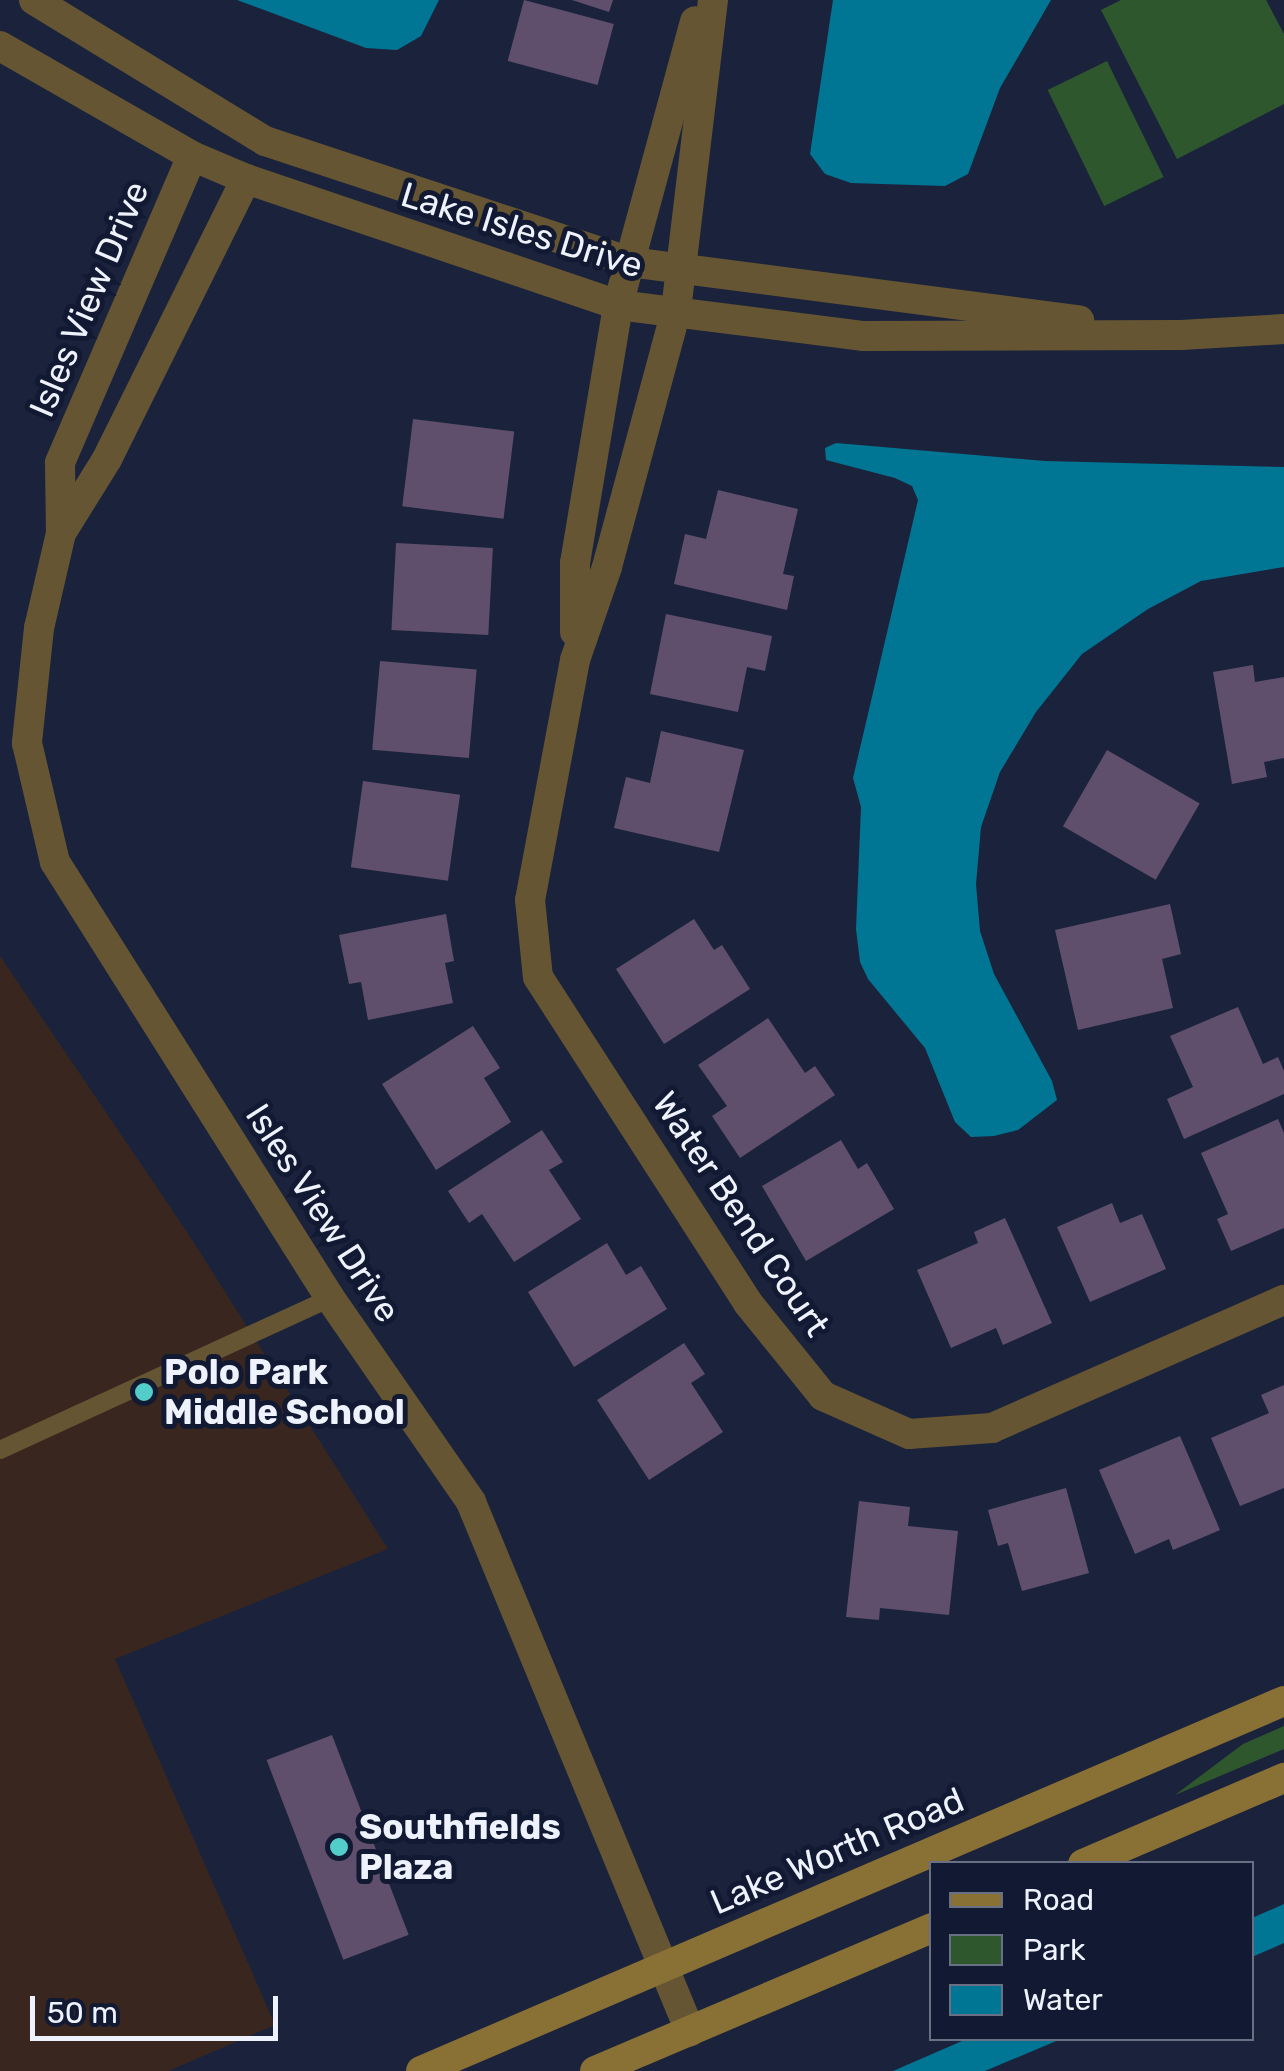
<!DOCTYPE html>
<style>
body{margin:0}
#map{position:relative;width:1284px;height:2071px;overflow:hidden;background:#1b233c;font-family:Rubik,sans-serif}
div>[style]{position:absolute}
.education>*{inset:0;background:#39271f}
.green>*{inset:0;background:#2f572d;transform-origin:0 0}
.water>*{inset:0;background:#007694}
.building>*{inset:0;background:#5f4f6c;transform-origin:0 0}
.lane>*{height:18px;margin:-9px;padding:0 9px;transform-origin:9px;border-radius:9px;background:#655532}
.street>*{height:30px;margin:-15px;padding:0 15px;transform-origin:15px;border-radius:15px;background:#655532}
.secondary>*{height:30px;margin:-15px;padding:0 15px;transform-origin:15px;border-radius:15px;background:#897035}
.dots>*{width:28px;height:28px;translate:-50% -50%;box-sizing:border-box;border:5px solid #121932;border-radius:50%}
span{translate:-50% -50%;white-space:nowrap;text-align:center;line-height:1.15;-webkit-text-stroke:10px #121932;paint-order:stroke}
.street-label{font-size:35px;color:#eef2fc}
.poi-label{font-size:35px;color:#eef2fc;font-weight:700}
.left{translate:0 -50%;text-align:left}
.legend{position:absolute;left:929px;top:1861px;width:325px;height:180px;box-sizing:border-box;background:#121932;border:2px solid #6a7083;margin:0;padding:12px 18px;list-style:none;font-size:30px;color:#eef2fc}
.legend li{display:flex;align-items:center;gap:20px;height:50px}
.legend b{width:50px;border:2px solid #6a7083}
.scale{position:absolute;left:30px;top:1996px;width:248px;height:45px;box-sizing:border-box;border:5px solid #eef2fc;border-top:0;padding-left:12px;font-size:30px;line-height:35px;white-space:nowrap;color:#eef2fc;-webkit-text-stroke:8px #121932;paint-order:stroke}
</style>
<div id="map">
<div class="education">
<div style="clip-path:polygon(0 956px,189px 1235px,388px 1549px,115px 1659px,275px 2025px,168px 2071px,0 2071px)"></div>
</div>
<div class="green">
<div style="clip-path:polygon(1121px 0,1266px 0,1284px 34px,1284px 104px,1177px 159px,1101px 10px)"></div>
<div style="left:1107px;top:61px;width:129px;height:66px;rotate:64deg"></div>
<div style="clip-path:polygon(1284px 1726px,1284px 1749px,1175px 1795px,1243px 1744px)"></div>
</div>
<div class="water">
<div style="clip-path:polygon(237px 0,439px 0,421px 36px,397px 50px,366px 48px)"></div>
<div style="clip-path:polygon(833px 0,1051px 0,1000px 88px,968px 174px,945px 186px,851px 183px,825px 174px,810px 154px)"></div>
<div style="clip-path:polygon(836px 443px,1045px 461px,1284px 467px,1284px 567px,1201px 581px,1148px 609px,1082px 654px,1036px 712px,1000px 772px,981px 827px,976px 884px,980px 931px,994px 974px,1052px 1081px,1057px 1100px,1018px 1130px,994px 1136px,971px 1137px,955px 1122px,925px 1048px,868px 979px,860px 962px,856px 929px,861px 807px,853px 778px,918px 500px,912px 486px,895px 478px,826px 460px,825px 448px)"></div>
<div style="clip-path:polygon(1284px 1904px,1284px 1943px,1252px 1957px,1252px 1918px)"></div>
<div style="clip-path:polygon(969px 2038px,1061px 2038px,1061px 2039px,985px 2071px,893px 2071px)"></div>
</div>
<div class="building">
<div style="left:524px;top:0;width:93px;height:63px;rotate:15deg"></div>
<div style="clip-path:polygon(572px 0,613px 0,609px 12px)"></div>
<div style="left:413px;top:419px;width:102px;height:88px;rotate:7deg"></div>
<div style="clip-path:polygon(718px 490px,798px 509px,783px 574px,794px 576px,787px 610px,674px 584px,685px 534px,706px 539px)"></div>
<div style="left:396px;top:543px;width:97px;height:87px;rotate:3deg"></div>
<div style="clip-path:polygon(666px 614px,772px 636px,765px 671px,747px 667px,738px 712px,650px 694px)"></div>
<div style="left:380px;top:661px;width:97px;height:89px;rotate:5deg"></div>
<div style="clip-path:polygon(1253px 665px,1255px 682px,1284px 677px,1284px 758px,1264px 762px,1267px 777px,1232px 784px,1213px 672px)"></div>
<div style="clip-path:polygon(661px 731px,744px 750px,719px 852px,614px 828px,626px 777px,650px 783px)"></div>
<div style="left:1107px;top:750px;width:107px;height:88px;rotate:30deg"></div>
<div style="left:363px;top:781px;width:98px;height:87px;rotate:8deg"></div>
<div style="clip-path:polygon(1170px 904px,1181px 954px,1162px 959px,1173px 1008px,1078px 1030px,1055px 930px)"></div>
<div style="clip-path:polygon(446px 914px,454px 961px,445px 963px,453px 1003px,368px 1020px,361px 982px,349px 984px,339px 935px)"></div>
<div style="clip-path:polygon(694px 919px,714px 950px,722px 945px,750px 989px,664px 1044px,616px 969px)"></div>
<div style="clip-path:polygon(1238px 1007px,1263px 1064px,1278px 1057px,1284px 1071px,1284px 1094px,1184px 1139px,1167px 1099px,1193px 1087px,1170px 1036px)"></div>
<div style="clip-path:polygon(768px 1018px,805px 1073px,815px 1066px,835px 1095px,740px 1158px,712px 1116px,727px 1106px,698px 1065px)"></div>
<div style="clip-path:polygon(473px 1026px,500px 1068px,484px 1078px,511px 1122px,436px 1170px,382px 1084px)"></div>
<div style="clip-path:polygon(1278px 1119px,1284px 1133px,1284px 1228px,1231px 1251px,1217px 1219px,1228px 1214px,1201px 1153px)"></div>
<div style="clip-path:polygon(542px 1130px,563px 1162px,549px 1170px,581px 1219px,514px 1262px,482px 1214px,469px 1223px,448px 1191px)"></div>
<div style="clip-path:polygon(841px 1140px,858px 1169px,867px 1163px,894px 1209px,806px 1261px,762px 1186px)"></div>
<div style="clip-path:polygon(1112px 1203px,1120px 1223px,1142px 1214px,1166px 1269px,1090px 1302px,1057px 1227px)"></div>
<div style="clip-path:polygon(1005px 1218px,1052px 1323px,1003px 1345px,996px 1328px,951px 1348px,917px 1270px,978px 1243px,974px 1232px)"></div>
<div style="clip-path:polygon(607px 1243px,626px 1275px,641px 1266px,667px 1309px,574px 1367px,528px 1292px)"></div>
<div style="clip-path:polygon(684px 1343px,705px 1374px,691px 1383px,723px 1432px,649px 1480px,597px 1400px)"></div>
<div style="clip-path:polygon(1284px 1385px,1284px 1488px,1240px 1506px,1211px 1438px,1269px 1413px,1261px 1395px)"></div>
<div style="clip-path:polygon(1180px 1436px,1220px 1530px,1173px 1550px,1169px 1539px,1135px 1554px,1099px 1470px)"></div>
<div style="clip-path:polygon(1066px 1488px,1089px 1573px,1022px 1591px,1008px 1543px,998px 1546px,988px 1510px)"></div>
<div style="clip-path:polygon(859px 1501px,910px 1507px,908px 1526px,958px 1531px,949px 1615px,880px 1608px,879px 1620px,846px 1617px)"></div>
<div style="left:332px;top:1735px;width:214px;height:70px;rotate:69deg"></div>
</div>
<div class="lane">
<div style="left:0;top:1450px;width:363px;rotate:-24.7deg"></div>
</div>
<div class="street">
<div style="left:34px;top:0;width:271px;rotate:31.4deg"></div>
<div style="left:265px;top:141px;width:385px;rotate:18.3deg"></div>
<div style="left:630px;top:262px;width:453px;rotate:7.4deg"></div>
<div style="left:713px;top:0;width:313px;rotate:96.8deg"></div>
<div style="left:676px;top:311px;width:265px;rotate:105.1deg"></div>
<div style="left:607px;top:567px;width:98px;rotate:109deg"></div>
<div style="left:575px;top:660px;width:244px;rotate:100.6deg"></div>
<div style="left:530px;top:900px;width:77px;rotate:84.1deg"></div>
<div style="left:538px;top:977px;width:388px;rotate:57.2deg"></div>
<div style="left:748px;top:1303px;width:119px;rotate:51.1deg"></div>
<div style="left:823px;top:1396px;width:94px;rotate:23.8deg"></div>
<div style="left:909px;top:1434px;width:83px;rotate:-4.1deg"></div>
<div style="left:992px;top:1428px;width:319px;rotate:-23.7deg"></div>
<div style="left:0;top:46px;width:221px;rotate:29.8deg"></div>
<div style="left:192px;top:156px;width:59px;rotate:23.1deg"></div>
<div style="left:246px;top:179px;width:393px;rotate:18.7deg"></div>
<div style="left:618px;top:305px;width:248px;rotate:7.2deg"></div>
<div style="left:864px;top:336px;width:317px;rotate:-0.2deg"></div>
<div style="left:1181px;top:335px;width:103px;rotate:-3.3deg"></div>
<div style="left:192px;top:156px;width:334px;rotate:113.3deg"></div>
<div style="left:60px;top:463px;width:70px;rotate:89.2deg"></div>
<div style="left:61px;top:533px;width:98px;rotate:103deg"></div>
<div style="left:39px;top:628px;width:116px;rotate:96deg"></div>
<div style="left:27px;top:743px;width:122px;rotate:76.8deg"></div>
<div style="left:55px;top:862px;width:515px;rotate:57.76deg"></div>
<div style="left:330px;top:1298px;width:248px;rotate:55.3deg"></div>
<div style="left:471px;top:1502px;width:573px;rotate:67.51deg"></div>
<div style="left:61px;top:533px;width:87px;rotate:-58.1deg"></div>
<div style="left:107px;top:459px;width:313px;rotate:-63.6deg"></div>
<div style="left:575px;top:632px;width:69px;rotate:-90deg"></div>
<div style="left:575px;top:563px;width:262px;rotate:-80.5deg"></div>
<div style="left:618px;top:305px;width:294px;rotate:-74.8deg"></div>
</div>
<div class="secondary">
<div style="left:1083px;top:1864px;width:219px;rotate:-23.2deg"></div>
<div style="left:421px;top:2071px;width:939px;rotate:-23.21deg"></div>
<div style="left:595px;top:2071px;width:366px;rotate:-23deg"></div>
</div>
<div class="dots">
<div style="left:144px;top:1392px;background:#53cdc9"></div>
<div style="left:339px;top:1847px;background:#53cdc9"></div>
</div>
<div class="street-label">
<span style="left:522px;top:230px;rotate:17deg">Lake Isles Drive</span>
<span style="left:89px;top:299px;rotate:-67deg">Isles View Drive</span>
<span style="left:323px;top:1213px;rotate:57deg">Isles View Drive</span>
<span style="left:741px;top:1214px;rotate:56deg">Water Bend Court</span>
<span style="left:837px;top:1851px;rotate:-23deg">Lake Worth Road</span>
</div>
<div class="poi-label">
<span class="left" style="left:164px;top:1392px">Polo Park<br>Middle School</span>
<span class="left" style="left:359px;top:1847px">Southfields<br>Plaza</span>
</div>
<ul class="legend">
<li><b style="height:12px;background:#897035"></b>Road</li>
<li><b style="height:28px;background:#2f572d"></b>Park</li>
<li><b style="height:28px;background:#007694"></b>Water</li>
</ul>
<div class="scale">50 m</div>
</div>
